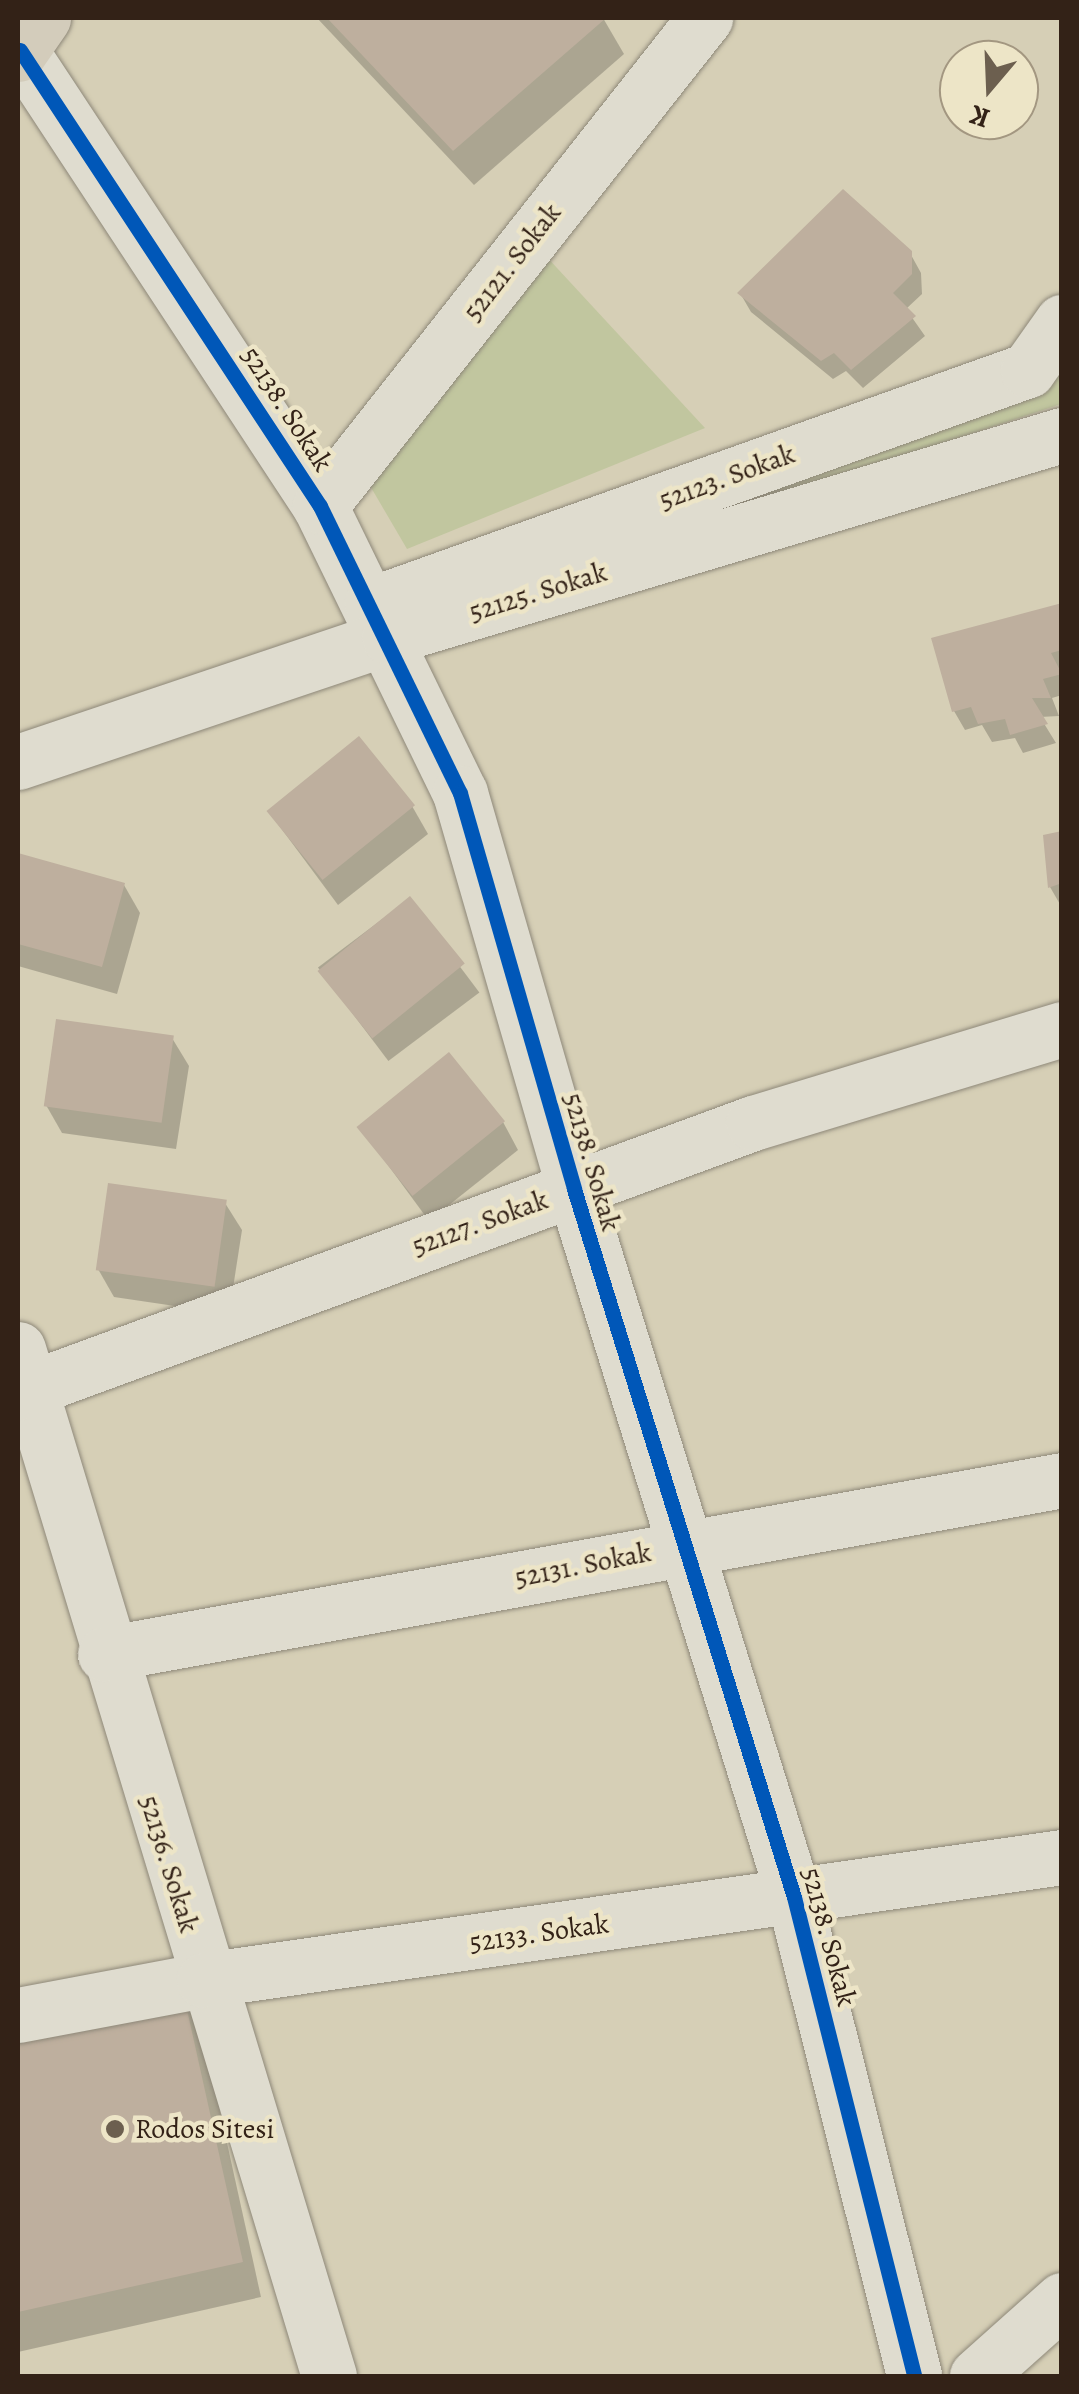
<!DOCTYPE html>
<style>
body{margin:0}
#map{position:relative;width:1079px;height:2394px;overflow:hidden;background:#d6cfb6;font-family:Alegreya,serif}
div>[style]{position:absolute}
.green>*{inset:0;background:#c1c69f}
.shadow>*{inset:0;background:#0003;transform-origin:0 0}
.building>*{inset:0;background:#beaf9e;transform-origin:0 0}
.roads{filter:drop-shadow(0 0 2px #8e8879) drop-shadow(0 0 2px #8e8879)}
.minor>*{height:55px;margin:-27.5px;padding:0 27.5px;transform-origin:27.5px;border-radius:27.5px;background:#dfdccf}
.highway>*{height:55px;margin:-27.5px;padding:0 27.5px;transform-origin:27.5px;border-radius:27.5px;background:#d3ccbb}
.cycleway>*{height:15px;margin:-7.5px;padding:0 7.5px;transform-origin:7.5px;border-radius:7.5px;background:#0057b8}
.dots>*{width:28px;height:28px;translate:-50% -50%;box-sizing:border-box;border:5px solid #ede5c7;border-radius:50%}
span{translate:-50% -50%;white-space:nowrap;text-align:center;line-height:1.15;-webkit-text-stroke:9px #ede5c7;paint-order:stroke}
.street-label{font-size:28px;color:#332217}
.poi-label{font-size:28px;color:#332217}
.left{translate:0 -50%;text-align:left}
.frame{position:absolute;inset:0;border:20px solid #332217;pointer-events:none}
.north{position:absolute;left:939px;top:40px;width:100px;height:100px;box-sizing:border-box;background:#ede5c7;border:2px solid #a39781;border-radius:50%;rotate:199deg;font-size:28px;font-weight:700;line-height:40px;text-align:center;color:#332217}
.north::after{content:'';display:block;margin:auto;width:35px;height:45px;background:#6c5f4f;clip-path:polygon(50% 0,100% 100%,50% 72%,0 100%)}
</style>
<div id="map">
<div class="green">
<div style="clip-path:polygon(545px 255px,705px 428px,407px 549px,369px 484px)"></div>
<div style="clip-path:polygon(1061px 367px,1061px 404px,648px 541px,643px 524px)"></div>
</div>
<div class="shadow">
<div style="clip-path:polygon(317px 18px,603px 18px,624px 54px,474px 185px)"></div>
<div style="clip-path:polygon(910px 253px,921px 273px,922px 294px,906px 309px,925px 336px,863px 388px,846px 371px,833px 379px,751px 312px,740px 293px)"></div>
<div style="clip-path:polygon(1062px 607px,1062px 695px,1052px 698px,1059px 716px,1040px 717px,1056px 743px,1023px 753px,1015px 738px,992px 742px,982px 725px,965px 730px,954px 711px)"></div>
<div style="clip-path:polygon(412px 806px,428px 834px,338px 905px,269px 812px)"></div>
<div style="clip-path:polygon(1062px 834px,1062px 905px,1061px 906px,1050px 887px)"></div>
<div style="clip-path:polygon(18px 856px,124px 885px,140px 913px,117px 994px,18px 966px)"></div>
<div style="left:409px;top:899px;width:117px;height:114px;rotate:53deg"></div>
<div style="clip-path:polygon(172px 1038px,189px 1066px,176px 1149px,62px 1133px,46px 1105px)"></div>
<div style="clip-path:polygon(503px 1122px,518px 1150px,429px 1221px,360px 1127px)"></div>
<div style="clip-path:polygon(225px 1203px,242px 1230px,229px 1314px,114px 1297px,98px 1269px)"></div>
<div style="clip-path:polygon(18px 1997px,197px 2007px,261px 2297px,18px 2352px)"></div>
</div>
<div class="building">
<div style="clip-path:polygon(327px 18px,606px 18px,453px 151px)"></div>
<div style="clip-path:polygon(843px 189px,912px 251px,912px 274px,893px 293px,916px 316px,851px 370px,834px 353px,821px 361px,737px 293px)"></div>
<div style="clip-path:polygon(1062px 603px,1062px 650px,1051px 653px,1062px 674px,1043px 679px,1051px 698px,1032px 698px,1048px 724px,1010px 735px,1005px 719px,978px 724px,971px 707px,952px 712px,931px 638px)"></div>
<div style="left:359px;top:736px;width:89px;height:119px;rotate:51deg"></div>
<div style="clip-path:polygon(1062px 831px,1062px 883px,1048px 888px,1043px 835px)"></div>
<div style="clip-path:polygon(18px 853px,125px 883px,102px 967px,18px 944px)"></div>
<div style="left:410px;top:896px;width:87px;height:119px;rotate:51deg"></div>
<div style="left:56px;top:1019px;width:119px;height:88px;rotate:8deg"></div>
<div style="left:449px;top:1052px;width:89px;height:119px;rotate:51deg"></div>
<div style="left:108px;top:1183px;width:120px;height:88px;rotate:8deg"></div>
<div style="clip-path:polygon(178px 1969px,243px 2262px,18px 2312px,18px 1995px)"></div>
</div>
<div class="roads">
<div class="minor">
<div style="left:20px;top:50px;width:546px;rotate:56.66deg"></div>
<div style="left:320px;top:506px;width:319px;rotate:64deg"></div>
<div style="left:460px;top:793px;width:412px;rotate:73.9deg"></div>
<div style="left:574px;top:1189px;width:741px;rotate:72.74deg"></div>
<div style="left:794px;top:1897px;width:494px;rotate:75.9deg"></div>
<div style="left:320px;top:506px;width:622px;rotate:-51.73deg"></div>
<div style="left:372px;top:604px;width:696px;rotate:-19.63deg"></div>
<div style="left:1028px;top:370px;width:59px;rotate:-54.7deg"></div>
<div style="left:18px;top:762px;width:391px;rotate:-18.6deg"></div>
<div style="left:389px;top:637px;width:703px;rotate:-16.71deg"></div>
<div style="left:18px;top:1349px;width:1073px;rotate:73.15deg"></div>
<div style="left:18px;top:1393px;width:783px;rotate:-20.17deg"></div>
<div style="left:753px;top:1123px;width:323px;rotate:-16.9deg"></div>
<div style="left:105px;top:1654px;width:973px;rotate:-10.3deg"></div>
<div style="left:18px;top:2015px;width:189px;rotate:-10.7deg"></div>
<div style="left:204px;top:1980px;width:867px;rotate:-8.16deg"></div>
<div style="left:977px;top:2376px;width:114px;rotate:-41.8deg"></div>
</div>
<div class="highway">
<div style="left:18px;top:54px;width:44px;rotate:-55.2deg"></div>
</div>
</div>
<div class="cycleway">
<div style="left:20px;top:50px;width:546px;rotate:56.66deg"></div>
<div style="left:320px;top:506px;width:319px;rotate:64deg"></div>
<div style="left:460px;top:793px;width:412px;rotate:73.9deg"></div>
<div style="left:574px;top:1189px;width:741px;rotate:72.74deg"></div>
<div style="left:794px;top:1897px;width:494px;rotate:75.9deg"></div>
</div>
<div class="dots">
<div style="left:115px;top:2129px;background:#6c5f4f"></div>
</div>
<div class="street-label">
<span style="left:512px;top:262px;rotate:-52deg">52121. Sokak</span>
<span style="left:287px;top:409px;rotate:57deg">52138. Sokak</span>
<span style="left:727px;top:477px;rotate:-20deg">52123. Sokak</span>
<span style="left:538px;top:592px;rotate:-17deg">52125. Sokak</span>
<span style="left:592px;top:1162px;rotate:74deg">52138. Sokak</span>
<span style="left:480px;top:1223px;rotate:-20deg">52127. Sokak</span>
<span style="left:583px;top:1565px;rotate:-11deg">52131. Sokak</span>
<span style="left:169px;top:1864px;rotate:73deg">52136. Sokak</span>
<span style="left:539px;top:1933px;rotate:-8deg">52133. Sokak</span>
<span style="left:829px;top:1937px;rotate:75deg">52138. Sokak</span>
</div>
<div class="poi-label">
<span class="left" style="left:135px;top:2129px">Rodos Sitesi</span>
</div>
<div class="frame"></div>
<div class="north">K</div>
</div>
